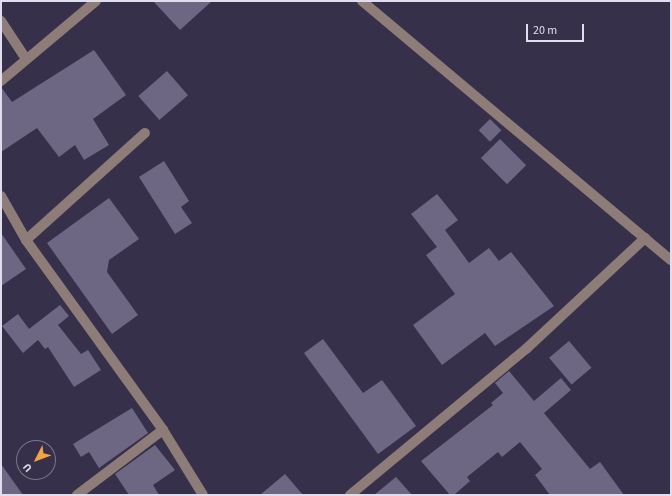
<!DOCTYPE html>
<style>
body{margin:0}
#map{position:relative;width:672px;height:496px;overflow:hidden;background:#37304b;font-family:"Source Sans 3",sans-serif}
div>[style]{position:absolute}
.building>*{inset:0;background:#6d6783;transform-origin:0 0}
.minor>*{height:10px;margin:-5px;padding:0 5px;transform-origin:5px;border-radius:5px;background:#8d7c78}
span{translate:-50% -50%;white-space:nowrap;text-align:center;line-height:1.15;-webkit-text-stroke:3px #37304b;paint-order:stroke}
.frame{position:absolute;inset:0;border:2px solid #e0ddee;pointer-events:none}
.north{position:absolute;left:16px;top:440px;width:40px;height:40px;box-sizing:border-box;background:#37304b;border:1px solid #7b758c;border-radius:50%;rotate:228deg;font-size:11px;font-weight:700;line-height:16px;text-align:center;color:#e0ddee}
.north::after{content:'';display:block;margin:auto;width:14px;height:18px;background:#f4a345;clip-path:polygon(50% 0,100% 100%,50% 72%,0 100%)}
.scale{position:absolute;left:526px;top:24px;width:58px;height:18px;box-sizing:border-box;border:2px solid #e0ddee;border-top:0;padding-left:5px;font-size:12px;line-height:14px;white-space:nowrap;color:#e0ddee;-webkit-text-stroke:3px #37304b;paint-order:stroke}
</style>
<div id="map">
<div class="building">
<div style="clip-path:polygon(153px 1px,212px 1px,180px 30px)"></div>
<div style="clip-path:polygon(94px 50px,126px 95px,93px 119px,109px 145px,84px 160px,75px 145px,59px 157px,37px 128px,1px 152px,1px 87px,12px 102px)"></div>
<div style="left:167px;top:71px;width:32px;height:38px;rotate:49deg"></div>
<div style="left:490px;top:119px;width:16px;height:16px;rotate:45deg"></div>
<div style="left:500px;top:139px;width:37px;height:27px;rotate:45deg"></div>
<div style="clip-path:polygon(164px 161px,189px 201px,181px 207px,192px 223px,175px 234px,139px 177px)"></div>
<div style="clip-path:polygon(437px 194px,458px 220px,445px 230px,469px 263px,489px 248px,499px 261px,511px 252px,554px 306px,495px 346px,485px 333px,442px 365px,413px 325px,455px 294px,426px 255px,437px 247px,411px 214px)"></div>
<div style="clip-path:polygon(109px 198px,139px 239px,109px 260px,107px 272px,138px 315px,112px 334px,47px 243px)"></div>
<div style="clip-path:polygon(1px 233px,26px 269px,1px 286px)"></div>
<div style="clip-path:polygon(60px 305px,69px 316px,58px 325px,81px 354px,88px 350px,101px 370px,74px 387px,48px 347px,45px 349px,38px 340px,23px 353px,2px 326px,18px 314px,29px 329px)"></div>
<div style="clip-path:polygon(323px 339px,363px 393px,382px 380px,416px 426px,378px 454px,304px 353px)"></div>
<div style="left:569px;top:341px;width:35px;height:26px;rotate:50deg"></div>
<div style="clip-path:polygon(509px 371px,534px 401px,561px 378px,571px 390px,544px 413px,590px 469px,600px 462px,624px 495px,550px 495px,535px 475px,542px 469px,520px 442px,502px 457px,498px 452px,467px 477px,470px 481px,454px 495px,450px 495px,421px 461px,493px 405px,491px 403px,503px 393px,495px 383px)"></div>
<div style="clip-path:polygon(132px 408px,148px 433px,99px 468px,89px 452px,81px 457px,73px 444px)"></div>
<div style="clip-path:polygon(155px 445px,175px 470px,153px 485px,159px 495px,129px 495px,115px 474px)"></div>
<div style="clip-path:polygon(1px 464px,23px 495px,1px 495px)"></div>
<div style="clip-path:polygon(285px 474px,303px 495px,260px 495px)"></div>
<div style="clip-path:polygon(396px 477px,412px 495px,374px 495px)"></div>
</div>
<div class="minor">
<div style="left:362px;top:1px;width:403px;rotate:40deg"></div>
<div style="left:1px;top:21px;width:45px;rotate:56.7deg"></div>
<div style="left:1px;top:81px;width:124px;rotate:-40.1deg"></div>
<div style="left:1px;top:196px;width:51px;rotate:60.4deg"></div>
<div style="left:26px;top:240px;width:234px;rotate:54.2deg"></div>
<div style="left:163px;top:430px;width:76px;rotate:58.4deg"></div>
<div style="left:26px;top:240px;width:160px;rotate:-42deg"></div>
<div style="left:77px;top:495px;width:108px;rotate:-37.1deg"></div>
<div style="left:350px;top:495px;width:229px;rotate:-39.7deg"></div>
<div style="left:526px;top:349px;width:163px;rotate:-43deg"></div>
</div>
<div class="frame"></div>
<div class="north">U</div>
<div class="scale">20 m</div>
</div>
